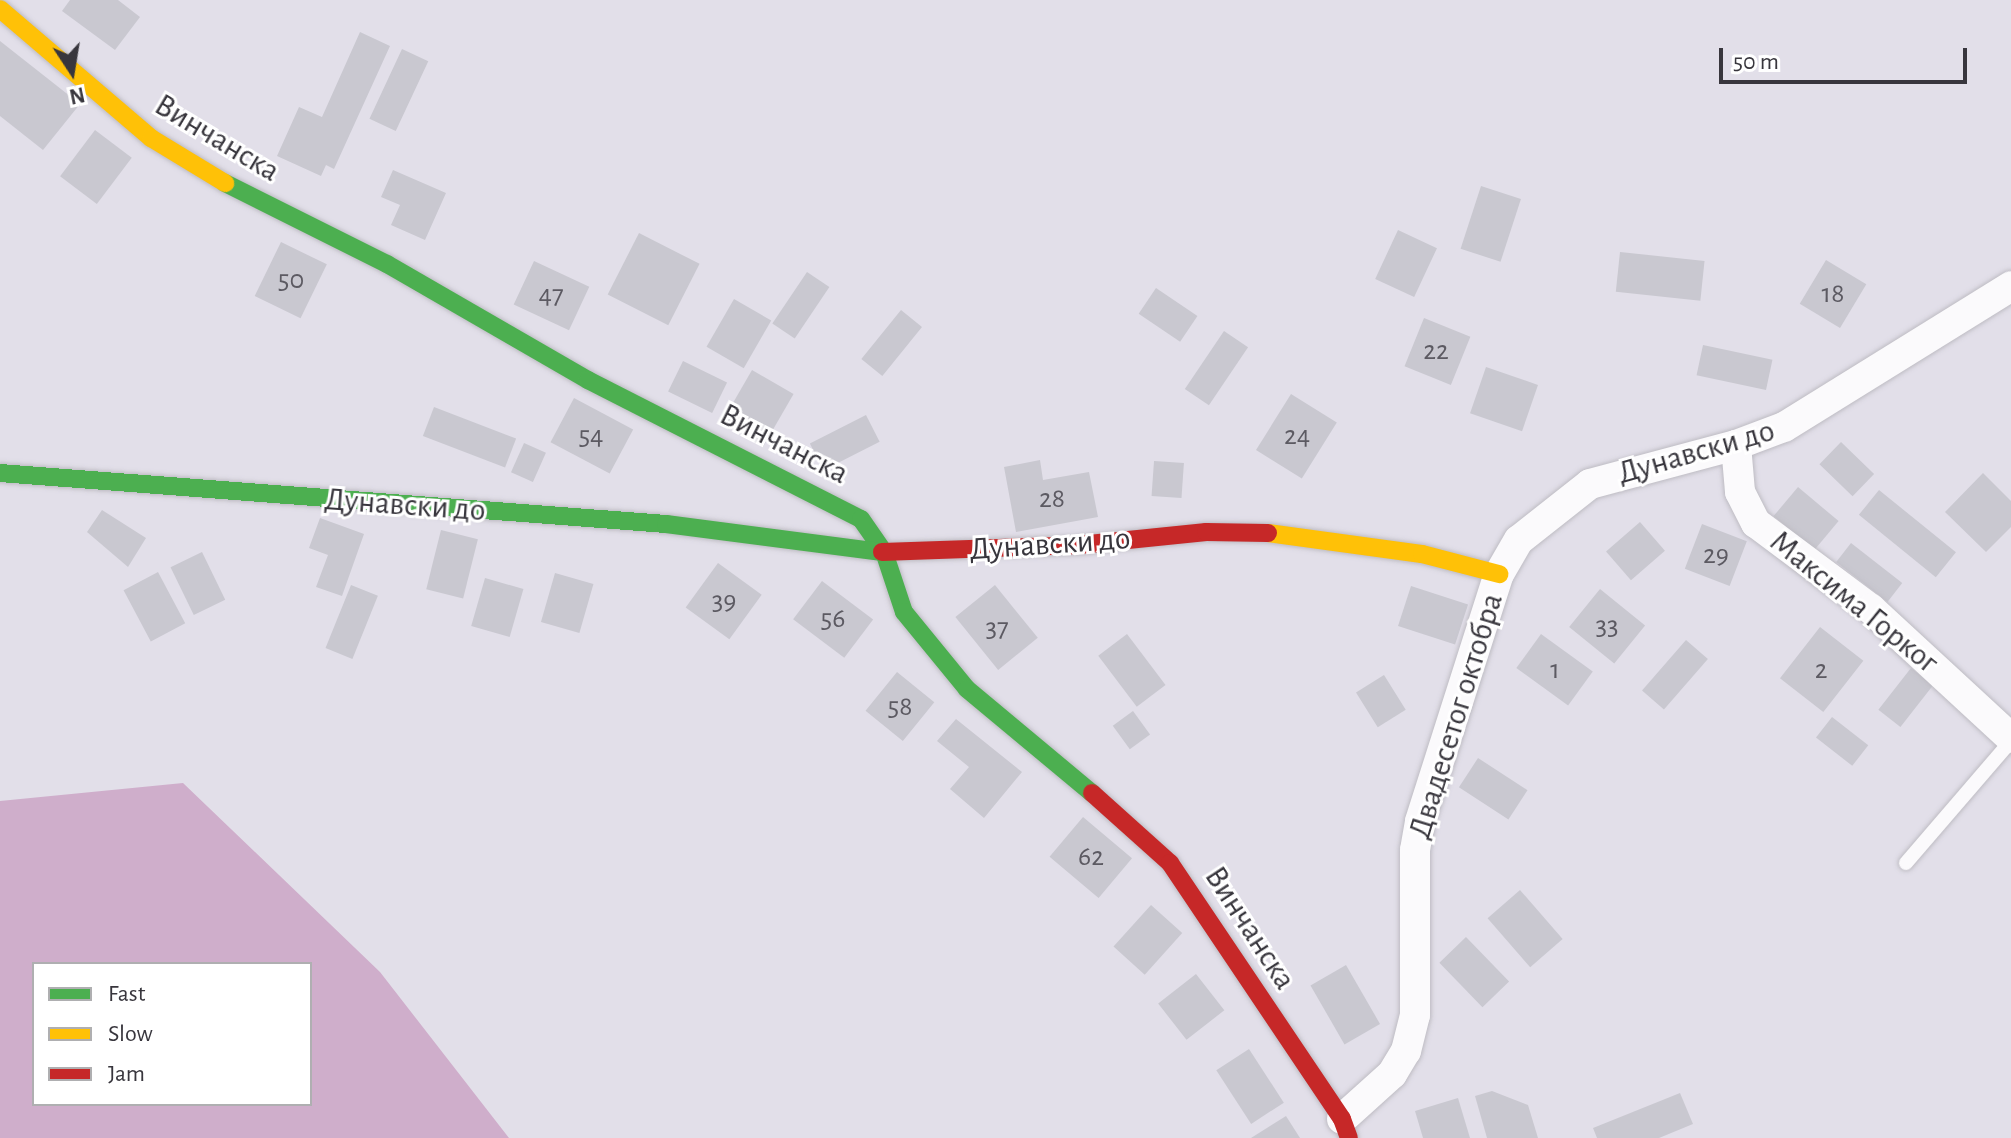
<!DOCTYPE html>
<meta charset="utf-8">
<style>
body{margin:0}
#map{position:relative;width:2011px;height:1138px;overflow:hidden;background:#e2dfe9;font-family:"Alegreya Sans",sans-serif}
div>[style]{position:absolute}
.forest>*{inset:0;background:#cfaecb}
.building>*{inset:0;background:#c9c8d0;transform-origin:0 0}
.roads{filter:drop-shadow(0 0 2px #bebcc3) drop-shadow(0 0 2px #bebcc3)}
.lane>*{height:14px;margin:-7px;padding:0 7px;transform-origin:7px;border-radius:7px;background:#fbfafc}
.street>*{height:30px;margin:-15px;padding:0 15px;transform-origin:15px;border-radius:15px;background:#fbfafc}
.fast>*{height:18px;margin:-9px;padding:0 9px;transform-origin:9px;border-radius:9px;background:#4caf50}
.slow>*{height:18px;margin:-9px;padding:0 9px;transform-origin:9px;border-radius:9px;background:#ffc107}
.jam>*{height:18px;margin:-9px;padding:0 9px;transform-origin:9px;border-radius:9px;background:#c62828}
span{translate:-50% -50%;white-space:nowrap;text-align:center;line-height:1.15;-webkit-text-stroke:6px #fff;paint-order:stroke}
.number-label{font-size:28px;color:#5c5a62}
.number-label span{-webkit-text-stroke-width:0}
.street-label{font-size:32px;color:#38363d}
.legend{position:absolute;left:32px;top:962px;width:280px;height:144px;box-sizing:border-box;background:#fff;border:2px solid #afafb1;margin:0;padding:10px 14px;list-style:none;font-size:24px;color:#38363d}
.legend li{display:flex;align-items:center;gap:16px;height:40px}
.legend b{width:40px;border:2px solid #afafb1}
.north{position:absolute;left:32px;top:32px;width:80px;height:80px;-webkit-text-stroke:6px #fff;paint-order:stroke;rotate:168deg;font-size:22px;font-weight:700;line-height:32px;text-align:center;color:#38363d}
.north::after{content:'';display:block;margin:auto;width:28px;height:36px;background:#38363d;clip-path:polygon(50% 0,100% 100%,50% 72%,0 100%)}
.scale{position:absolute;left:1719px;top:48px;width:248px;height:36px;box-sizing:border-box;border:4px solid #38363d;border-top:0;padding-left:10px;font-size:24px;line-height:28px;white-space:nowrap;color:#38363d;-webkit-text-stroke:6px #fff;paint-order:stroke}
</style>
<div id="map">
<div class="forest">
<div style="clip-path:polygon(evenodd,183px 783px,380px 972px,509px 1138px,0 1138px,0 801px,183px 783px,310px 964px,310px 1104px,34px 1104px,34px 964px,310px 964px)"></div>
</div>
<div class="building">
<div style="clip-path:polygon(70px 0,118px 0,140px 17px,115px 50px,62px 11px)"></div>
<div style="clip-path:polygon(360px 32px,390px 46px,334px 169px,326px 165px,321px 176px,277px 156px,299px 107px,322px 117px)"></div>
<div style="clip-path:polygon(0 41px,80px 104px,43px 150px,0 116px)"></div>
<div style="left:402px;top:49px;width:29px;height:77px;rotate:25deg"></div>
<div style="left:95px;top:130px;width:46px;height:58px;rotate:37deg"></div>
<div style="clip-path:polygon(393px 170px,446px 193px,425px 240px,391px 225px,400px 205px,381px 197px)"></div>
<div style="left:1481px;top:186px;width:42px;height:66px;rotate:18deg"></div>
<div style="left:1398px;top:230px;width:43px;height:54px;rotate:25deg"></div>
<div style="left:639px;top:233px;width:68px;height:69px;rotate:27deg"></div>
<div style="left:281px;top:242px;width:51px;height:60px;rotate:26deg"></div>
<div style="left:1620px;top:252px;width:85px;height:40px;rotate:6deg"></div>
<div style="left:1826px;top:260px;width:47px;height:51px;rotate:31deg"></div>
<div style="left:534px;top:261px;width:61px;height:48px;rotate:25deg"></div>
<div style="left:807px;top:272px;width:27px;height:62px;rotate:34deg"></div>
<div style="left:1156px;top:288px;width:50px;height:31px;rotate:34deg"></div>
<div style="left:734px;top:299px;width:43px;height:55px;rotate:30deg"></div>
<div style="left:901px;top:310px;width:27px;height:63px;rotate:39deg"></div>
<div style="left:1424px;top:318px;width:50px;height:52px;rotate:22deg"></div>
<div style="left:1224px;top:331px;width:29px;height:70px;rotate:34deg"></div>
<div style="left:1703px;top:345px;width:71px;height:31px;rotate:12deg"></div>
<div style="left:683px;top:361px;width:49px;height:34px;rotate:26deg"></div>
<div style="left:1486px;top:367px;width:55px;height:49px;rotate:19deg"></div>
<div style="left:752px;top:370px;width:48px;height:61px;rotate:30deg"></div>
<div style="left:1291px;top:394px;width:54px;height:66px;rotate:32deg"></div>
<div style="left:574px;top:398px;width:67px;height:50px;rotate:28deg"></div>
<div style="left:434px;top:407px;width:88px;height:31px;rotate:21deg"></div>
<div style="left:866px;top:415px;width:30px;height:63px;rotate:63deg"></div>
<div style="left:1841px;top:442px;width:46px;height:31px;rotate:44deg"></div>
<div style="left:524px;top:443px;width:24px;height:32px;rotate:24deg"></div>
<div style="clip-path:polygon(1040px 460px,1043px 480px,1089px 472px,1098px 517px,1016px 532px,1004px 467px)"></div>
<div style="left:1154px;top:461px;width:30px;height:35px;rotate:4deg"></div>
<div style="clip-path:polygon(1983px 473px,2011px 501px,2011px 527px,1986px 552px,1945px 512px)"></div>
<div style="left:1798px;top:487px;width:53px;height:38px;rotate:40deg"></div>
<div style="left:1879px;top:490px;width:99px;height:32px;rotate:39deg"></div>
<div style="clip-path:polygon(102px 510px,146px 538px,128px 567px,87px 532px)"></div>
<div style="clip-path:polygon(320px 518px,364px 534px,342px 596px,316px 587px,328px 555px,309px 548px)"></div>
<div style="left:1640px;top:522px;width:38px;height:45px;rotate:49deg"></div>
<div style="left:1702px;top:524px;width:48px;height:48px;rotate:21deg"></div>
<div style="left:441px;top:530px;width:38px;height:61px;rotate:14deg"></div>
<div style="left:1851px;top:543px;width:65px;height:24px;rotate:38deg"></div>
<div style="left:202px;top:552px;width:53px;height:35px;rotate:64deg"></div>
<div style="left:718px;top:563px;width:54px;height:55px;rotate:36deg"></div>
<div style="left:158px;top:572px;width:58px;height:39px;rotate:62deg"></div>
<div style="left:555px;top:573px;width:40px;height:51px;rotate:16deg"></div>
<div style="left:485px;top:578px;width:40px;height:50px;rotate:16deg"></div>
<div style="left:822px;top:581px;width:64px;height:48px;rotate:37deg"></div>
<div style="left:351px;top:585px;width:29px;height:68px;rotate:22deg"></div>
<div style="left:995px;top:585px;width:68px;height:51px;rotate:51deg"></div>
<div style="left:1411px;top:586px;width:60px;height:42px;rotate:18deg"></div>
<div style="left:1600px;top:589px;width:58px;height:49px;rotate:39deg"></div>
<div style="left:1820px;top:627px;width:55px;height:65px;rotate:38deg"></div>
<div style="left:1127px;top:634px;width:64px;height:36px;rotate:53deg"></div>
<div style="left:1541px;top:634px;width:64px;height:42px;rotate:36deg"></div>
<div style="left:1686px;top:640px;width:29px;height:67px;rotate:41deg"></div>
<div style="left:1911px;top:668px;width:28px;height:53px;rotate:38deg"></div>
<div style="left:897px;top:672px;width:48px;height:50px;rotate:39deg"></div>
<div style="left:1384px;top:675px;width:41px;height:33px;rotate:58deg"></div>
<div style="left:1133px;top:711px;width:29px;height:25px;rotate:54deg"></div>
<div style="left:1832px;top:717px;width:46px;height:26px;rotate:38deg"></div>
<div style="clip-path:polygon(956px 719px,1022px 772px,984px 818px,950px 789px,969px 767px,937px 741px)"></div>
<div style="left:1478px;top:758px;width:59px;height:35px;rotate:33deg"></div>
<div style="left:1083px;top:817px;width:64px;height:52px;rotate:40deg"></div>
<div style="left:1520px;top:890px;width:65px;height:43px;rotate:49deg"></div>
<div style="left:1151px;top:905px;width:42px;height:56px;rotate:42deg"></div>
<div style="left:1466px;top:937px;width:62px;height:37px;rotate:46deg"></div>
<div style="left:1346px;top:965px;width:68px;height:41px;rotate:60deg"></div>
<div style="left:1196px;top:974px;width:46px;height:48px;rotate:52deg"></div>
<div style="left:1249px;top:1049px;width:64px;height:39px;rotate:57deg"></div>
<div style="clip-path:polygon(1492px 1091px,1528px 1105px,1538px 1138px,1487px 1138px,1475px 1096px)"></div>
<div style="clip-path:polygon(1680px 1093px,1693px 1124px,1659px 1138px,1597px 1138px,1593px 1128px)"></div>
<div style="clip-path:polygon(1458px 1098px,1470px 1138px,1423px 1138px,1415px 1111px)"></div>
<div style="clip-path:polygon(1286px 1116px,1300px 1138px,1251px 1138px)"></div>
</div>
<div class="roads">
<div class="lane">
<div style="left:1906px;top:863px;width:161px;rotate:-49.3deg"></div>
</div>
<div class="street">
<div style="left:1736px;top:445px;width:47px;rotate:85.1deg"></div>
<div style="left:1740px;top:492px;width:35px;rotate:63deg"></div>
<div style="left:1756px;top:523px;width:144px;rotate:36.8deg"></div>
<div style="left:1871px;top:609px;width:190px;rotate:42.7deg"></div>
<div style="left:1342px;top:1119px;width:67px;rotate:-42deg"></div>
<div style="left:1392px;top:1074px;width:27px;rotate:-59deg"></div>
<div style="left:1406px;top:1051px;width:37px;rotate:-76deg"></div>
<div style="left:1415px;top:1015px;width:165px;rotate:-90deg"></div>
<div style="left:1415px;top:850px;width:29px;rotate:-80deg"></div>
<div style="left:1420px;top:821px;width:259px;rotate:-72.3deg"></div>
<div style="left:1499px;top:574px;width:39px;rotate:-60deg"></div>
<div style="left:1519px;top:540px;width:90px;rotate:-38.3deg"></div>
<div style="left:1590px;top:484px;width:151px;rotate:-15deg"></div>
<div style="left:1736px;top:445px;width:51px;rotate:-20.6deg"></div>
<div style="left:1784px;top:427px;width:267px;rotate:-31.8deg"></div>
</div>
<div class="fast">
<div style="left:225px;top:183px;width:181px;rotate:26.6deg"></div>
<div style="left:387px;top:264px;width:232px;rotate:30deg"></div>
<div style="left:588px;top:380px;width:306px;rotate:27deg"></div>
<div style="left:861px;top:519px;width:40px;rotate:55.1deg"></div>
<div style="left:884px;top:552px;width:63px;rotate:71.6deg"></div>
<div style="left:904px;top:612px;width:99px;rotate:50.7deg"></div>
<div style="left:967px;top:689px;width:163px;rotate:39.8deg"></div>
<div style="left:0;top:473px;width:668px;rotate:4.38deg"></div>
<div style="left:666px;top:524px;width:218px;rotate:7.4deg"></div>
</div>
<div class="slow">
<div style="left:0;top:9px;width:199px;rotate:40.5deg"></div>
<div style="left:151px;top:138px;width:87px;rotate:31.3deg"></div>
<div style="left:1268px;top:533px;width:155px;rotate:7.8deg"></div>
<div style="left:1422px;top:554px;width:80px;rotate:14.6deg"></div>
</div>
<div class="jam">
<div style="left:882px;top:552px;width:197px;rotate:-2deg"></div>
<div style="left:1079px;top:545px;width:128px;rotate:-5.8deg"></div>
<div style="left:1206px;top:532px;width:62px;rotate:0.9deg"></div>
<div style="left:1092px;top:793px;width:105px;rotate:41.9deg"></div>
<div style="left:1170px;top:863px;width:308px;rotate:56.1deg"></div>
<div style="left:1342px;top:1119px;width:20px;rotate:70deg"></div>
</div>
</div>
<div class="number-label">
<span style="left:291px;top:280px">50</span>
<span style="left:1833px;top:294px">18</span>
<span style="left:551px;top:295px">47</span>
<span style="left:1436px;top:351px">22</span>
<span style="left:591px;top:436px">54</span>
<span style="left:1297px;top:436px">24</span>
<span style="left:1052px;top:499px">28</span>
<span style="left:1716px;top:555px">29</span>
<span style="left:724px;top:601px">39</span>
<span style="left:833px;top:619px">56</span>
<span style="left:1607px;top:626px">33</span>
<span style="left:997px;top:628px">37</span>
<span style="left:1555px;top:670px">1</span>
<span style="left:1821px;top:670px">2</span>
<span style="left:900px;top:707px">58</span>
<span style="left:1091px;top:857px">62</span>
</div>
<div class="street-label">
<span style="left:217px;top:138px;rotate:31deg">Винчанска</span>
<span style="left:784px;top:444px;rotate:27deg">Винчанска</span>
<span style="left:1696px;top:452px;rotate:-16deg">Дунавски до</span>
<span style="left:405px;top:505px;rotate:4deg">Дунавски до</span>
<span style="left:1050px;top:544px;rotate:-4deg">Дунавски до</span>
<span style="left:1854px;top:602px;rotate:39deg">Максима Горког</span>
<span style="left:1456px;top:716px;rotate:-73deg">Двадесетог октобра</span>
<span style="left:1250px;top:928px;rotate:57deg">Винчанска</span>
</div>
<ul class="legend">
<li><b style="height:10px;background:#4caf50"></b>Fast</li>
<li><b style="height:10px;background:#ffc107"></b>Slow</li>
<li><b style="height:10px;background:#c62828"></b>Jam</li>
</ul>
<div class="north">N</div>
<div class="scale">50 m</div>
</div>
